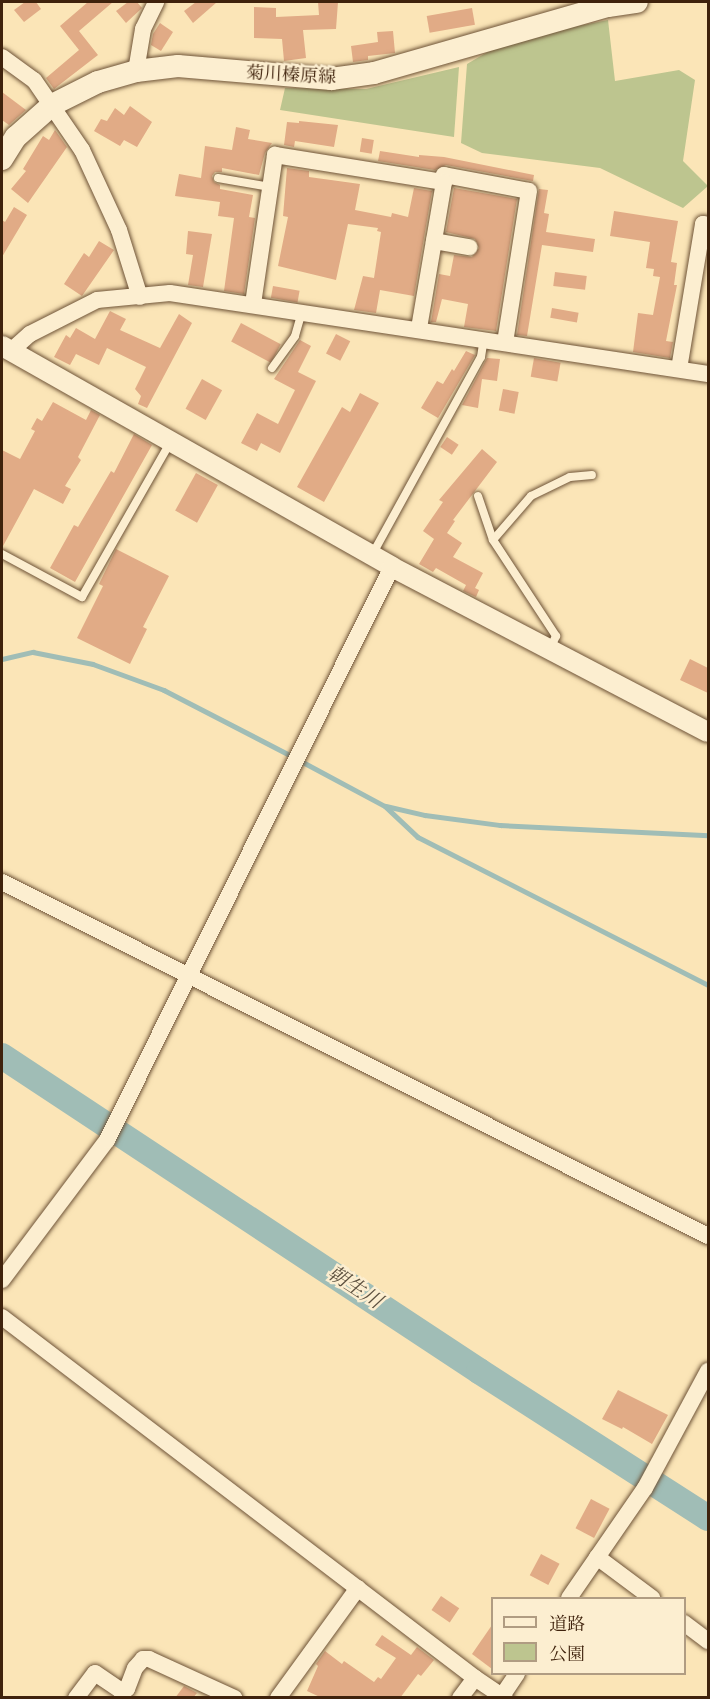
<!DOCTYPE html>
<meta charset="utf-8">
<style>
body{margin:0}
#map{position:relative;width:710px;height:1699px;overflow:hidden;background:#fbe5b7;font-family:"IM FELL Great Primer","Noto Serif JP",serif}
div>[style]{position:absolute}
.green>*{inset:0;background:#bdc58f}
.stream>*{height:4.5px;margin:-2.25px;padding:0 2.25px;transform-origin:2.25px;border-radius:2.25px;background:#a0bdb6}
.river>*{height:26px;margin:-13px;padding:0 13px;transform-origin:13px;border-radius:13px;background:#a0bdb6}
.building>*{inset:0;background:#e1ab86;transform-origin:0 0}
.roads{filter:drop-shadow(0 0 2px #6e5337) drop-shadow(0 0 2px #6e5337)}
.service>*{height:8px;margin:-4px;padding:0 4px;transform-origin:4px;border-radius:4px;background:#fceed0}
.minor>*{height:16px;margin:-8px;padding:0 8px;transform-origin:8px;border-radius:8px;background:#fceed0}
.tertiary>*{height:20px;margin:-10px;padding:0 10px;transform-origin:10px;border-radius:10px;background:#fceed0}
.secondary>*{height:22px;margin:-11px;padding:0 11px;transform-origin:11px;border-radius:11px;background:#fceed0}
span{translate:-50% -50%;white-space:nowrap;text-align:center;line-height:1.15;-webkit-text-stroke:5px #fceed0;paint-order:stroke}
.street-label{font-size:18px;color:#3f220c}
.water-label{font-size:20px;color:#5c503f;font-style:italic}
.frame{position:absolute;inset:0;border:3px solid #3f220c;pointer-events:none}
.legend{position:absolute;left:491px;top:1597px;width:195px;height:78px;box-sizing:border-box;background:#fceed0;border:2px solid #b09c82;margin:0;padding:8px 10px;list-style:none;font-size:18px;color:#3f220c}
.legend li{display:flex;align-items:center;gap:12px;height:30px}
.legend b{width:30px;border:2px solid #b09c82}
</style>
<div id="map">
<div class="green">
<div style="clip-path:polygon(608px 20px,615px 81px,679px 70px,695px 80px,683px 161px,708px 186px,683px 208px,600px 168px,482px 153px,461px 143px,467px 64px,508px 40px)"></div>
<div style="clip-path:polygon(459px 67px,454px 137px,280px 110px,285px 88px,366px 89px)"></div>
</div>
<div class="stream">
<div style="left:2px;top:659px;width:32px;rotate:-13deg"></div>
<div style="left:33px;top:652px;width:61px;rotate:11.3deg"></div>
<div style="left:93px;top:664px;width:76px;rotate:20.1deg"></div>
<div style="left:164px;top:690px;width:146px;rotate:27.3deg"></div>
<div style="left:301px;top:761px;width:95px;rotate:28.2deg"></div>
<div style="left:385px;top:806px;width:45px;rotate:43.2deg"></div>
<div style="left:418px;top:837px;width:326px;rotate:27deg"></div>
<div style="left:386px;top:806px;width:40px;rotate:13deg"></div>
<div style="left:425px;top:815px;width:76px;rotate:7.6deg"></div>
<div style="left:500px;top:825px;width:208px;rotate:2.8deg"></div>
</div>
<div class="river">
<div style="left:2px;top:1056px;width:572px;rotate:33.44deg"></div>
<div style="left:479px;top:1371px;width:272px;rotate:32.7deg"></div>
</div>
<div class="building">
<div style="clip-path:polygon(25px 2px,36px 2px,41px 9px,24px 22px,14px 10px)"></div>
<div style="clip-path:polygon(88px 2px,113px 2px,79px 31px,98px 55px,54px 89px,46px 78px,79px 50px,60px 26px)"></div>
<div style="clip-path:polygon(128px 2px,137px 2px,142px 8px,126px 23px,116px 11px)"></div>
<div style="clip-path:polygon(196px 2px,217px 2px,193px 23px,184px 11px)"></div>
<div style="clip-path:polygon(318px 2px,338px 2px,336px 29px,303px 30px,306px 58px,284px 61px,282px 39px,254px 38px,254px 7px,276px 8px,276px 17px,319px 15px)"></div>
<div style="left:472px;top:8px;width:17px;height:46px;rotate:80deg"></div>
<div style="clip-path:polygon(160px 23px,173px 32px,161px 51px,151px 45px,153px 34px)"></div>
<div style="clip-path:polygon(393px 31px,395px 53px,368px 56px,368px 60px,353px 62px,351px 46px,378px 42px,377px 32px)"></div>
<div style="clip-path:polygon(2px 92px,26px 110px,9px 125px,2px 120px)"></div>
<div style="clip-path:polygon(130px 106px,152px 122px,137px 147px,124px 140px,120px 146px,94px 131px,101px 119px,107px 121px,115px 108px,124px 115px)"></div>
<div style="clip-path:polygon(299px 121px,338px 125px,334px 147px,295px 141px,294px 147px,284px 145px,287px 122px,299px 123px)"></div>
<div style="clip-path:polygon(236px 127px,250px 130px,248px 139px,272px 143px,265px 153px,259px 175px,222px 168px,222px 172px,215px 172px,212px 176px,214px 182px,220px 185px,220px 189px,253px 195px,249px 217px,255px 218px,244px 294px,224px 291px,234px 218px,218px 216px,220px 202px,175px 196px,179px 174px,201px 178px,205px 146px,232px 150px)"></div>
<div style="clip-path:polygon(55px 130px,67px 147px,28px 203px,11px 189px,26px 171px,23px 169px,43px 136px,49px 140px)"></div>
<div style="left:362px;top:138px;width:12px;height:14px;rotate:9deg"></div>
<div style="clip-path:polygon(380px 151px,419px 157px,419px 155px,444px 157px,534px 175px,533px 181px,446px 165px,435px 170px,378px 161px)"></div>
<div style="clip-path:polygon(287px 168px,309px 171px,309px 177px,360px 184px,355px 210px,391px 217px,392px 213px,408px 217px,414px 188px,432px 191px,414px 296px,380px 290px,376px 313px,354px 310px,363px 276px,374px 278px,381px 232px,377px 231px,378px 228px,348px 224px,336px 280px,278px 266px,288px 217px,283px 216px)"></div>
<div style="clip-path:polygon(454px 188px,517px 199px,496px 331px,464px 327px,468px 304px,442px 299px,436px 322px,431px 322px,439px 274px,450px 276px,454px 255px,472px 257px,479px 248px,475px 239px,446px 232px)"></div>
<div style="clip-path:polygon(539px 189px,548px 190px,544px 213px,549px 214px,546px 232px,595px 239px,593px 252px,542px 245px,527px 336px,517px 335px)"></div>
<div style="clip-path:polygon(14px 207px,27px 215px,2px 257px,2px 220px,5px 222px)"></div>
<div style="clip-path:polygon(614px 211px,678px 221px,671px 262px,677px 263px,674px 285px,677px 285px,666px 341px,673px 342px,670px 358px,633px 352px,638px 313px,653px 315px,660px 277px,653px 276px,654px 269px,646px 268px,650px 242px,610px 236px)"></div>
<div style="clip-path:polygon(188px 231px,212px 234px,203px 287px,188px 285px,193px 255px,186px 254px)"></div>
<div style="clip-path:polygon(99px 241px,114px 250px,82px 296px,64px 284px,84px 253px,89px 257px)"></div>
<div style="left:555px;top:272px;width:32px;height:14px;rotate:7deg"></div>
<div style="left:273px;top:286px;width:27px;height:12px;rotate:10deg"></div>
<div style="left:552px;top:308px;width:27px;height:10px;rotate:10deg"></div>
<div style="clip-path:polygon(110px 311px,126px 319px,120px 330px,160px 348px,179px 314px,192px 323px,147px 408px,138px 404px,141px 396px,135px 389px,146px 367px,107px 348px,99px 365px,76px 354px,70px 365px,54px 357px,66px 335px,70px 338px,76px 328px,95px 339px)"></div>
<div style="left:241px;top:323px;width:45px;height:21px;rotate:28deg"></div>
<div style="left:336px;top:334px;width:16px;height:22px;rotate:27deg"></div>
<div style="clip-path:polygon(300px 340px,311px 346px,298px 372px,316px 381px,280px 453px,261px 443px,257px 451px,241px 443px,257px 413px,278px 424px,295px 390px,274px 379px)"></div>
<div style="clip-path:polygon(466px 351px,475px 355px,438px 418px,421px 408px,437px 381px,443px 384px,452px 369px,454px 371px)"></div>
<div style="clip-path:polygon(487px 358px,500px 359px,497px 381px,482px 379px,478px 408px,462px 405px)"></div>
<div style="left:534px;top:358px;width:27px;height:19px;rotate:10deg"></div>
<div style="left:202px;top:379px;width:23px;height:34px;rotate:29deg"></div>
<div style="left:503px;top:389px;width:16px;height:22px;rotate:11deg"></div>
<div style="clip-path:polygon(360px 393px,379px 403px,324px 502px,297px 487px,342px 407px,350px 412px)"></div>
<div style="clip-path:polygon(53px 402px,86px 420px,91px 410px,100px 415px,78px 457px,81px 460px,65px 486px,71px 489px,63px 504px,34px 489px,2px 548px,2px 450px,20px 459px,35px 431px,31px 429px,37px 418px,42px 421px)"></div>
<div style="clip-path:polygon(134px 434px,152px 445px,75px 582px,50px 568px,74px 525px,78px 527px,111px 471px,114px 473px)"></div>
<div style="left:447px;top:437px;width:14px;height:12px;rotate:34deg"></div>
<div style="clip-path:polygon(482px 449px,497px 462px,453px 520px,455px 521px,447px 533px,462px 543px,453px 557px,483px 573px,475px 588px,479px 590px,476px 597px,463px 591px,466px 585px,436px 568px,433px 572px,419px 564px,434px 539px,423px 531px,443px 502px,439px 500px)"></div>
<div style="left:196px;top:473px;width:25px;height:43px;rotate:29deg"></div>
<div style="clip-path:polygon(116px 549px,169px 576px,143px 627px,147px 629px,130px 664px,77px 638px,103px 586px,99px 584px)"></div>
<div style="clip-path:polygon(690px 659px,708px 668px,708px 693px,680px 680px)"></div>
<div style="clip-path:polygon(618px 1390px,668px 1415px,652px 1444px,623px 1427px,622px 1429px,602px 1419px)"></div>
<div style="left:591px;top:1499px;width:21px;height:33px;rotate:28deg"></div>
<div style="left:541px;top:1554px;width:21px;height:24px;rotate:28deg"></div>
<div style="left:441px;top:1596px;width:22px;height:17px;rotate:34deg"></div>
<div style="clip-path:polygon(492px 1625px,492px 1669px,472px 1654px)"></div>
<div style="clip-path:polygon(382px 1635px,411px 1655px,417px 1647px,434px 1660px,421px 1676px,418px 1674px,400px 1698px,322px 1698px,307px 1691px,318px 1666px,316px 1664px,325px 1651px,342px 1664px,344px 1661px,374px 1682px,378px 1677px,381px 1679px,396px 1658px,375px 1645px)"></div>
<div style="clip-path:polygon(184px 1686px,197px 1693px,193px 1698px,175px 1698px)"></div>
</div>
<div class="roads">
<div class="service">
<div style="left:218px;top:178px;width:53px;rotate:9.8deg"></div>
<div style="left:272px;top:368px;width:39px;rotate:-54deg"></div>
<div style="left:295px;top:336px;width:26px;rotate:-74deg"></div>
<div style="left:478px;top:496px;width:46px;rotate:71.2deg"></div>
<div style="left:493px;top:540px;width:115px;rotate:56.7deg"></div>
<div style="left:556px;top:636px;width:14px;rotate:115deg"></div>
<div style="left:493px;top:540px;width:58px;rotate:-49.2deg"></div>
<div style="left:531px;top:496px;width:43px;rotate:-26deg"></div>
<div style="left:570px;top:477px;width:22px;rotate:-5deg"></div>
<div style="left:2px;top:554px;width:91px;rotate:28.3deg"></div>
<div style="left:82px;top:597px;width:180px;rotate:-60.3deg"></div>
<div style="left:372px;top:555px;width:226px;rotate:-61.2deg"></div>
<div style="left:481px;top:357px;width:18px;rotate:-81deg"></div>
</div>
<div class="minor">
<div style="left:2px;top:57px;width:39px;rotate:36deg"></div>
<div style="left:34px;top:80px;width:85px;rotate:55.6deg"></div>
<div style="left:82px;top:150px;width:88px;rotate:65.2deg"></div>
<div style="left:119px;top:230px;width:70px;rotate:72.6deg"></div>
<div style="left:136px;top:71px;width:43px;rotate:-80.5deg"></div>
<div style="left:143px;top:29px;width:30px;rotate:-64deg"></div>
<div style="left:444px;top:182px;width:7px;rotate:-90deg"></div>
<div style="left:444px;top:175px;width:86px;rotate:10.7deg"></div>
<div style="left:529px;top:191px;width:153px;rotate:99deg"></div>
<div style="left:434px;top:241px;width:36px;rotate:10deg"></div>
<div style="left:253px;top:304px;width:151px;rotate:-81.6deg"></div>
<div style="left:275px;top:155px;width:171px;rotate:9.1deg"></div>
<div style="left:444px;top:182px;width:149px;rotate:99.7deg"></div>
<div style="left:12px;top:350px;width:24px;rotate:-42deg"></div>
<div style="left:30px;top:334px;width:75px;rotate:-26.9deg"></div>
<div style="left:97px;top:300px;width:73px;rotate:-5.5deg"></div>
<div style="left:170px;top:293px;width:544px;rotate:8.56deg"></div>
<div style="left:679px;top:369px;width:147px;rotate:-80.6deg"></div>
<div style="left:703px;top:224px;width:5px;rotate:11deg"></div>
<div style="left:2px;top:882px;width:790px;rotate:26.63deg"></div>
<div style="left:2px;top:1280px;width:175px;rotate:-53.1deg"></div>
<div style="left:107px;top:1140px;width:640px;rotate:-63.56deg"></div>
<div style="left:2px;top:1317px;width:595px;rotate:37.35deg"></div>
<div style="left:475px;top:1678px;width:36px;rotate:34deg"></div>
<div style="left:597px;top:1557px;width:69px;rotate:36.7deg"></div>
<div style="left:569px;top:1598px;width:134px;rotate:-55.4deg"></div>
<div style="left:645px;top:1488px;width:133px;rotate:-61.7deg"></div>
<div style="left:684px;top:1623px;width:30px;rotate:37deg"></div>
<div style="left:502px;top:1696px;width:27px;rotate:-56deg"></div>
<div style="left:76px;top:1698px;width:31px;rotate:-53deg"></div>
<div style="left:95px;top:1673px;width:30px;rotate:34deg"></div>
<div style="left:120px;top:1690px;width:7px;rotate:-8deg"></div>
<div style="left:127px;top:1689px;width:22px;rotate:-69deg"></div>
<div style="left:135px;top:1668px;width:12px;rotate:-48deg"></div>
<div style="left:143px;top:1659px;width:6px"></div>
<div style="left:149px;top:1659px;width:94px;rotate:24.6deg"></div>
<div style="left:278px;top:1698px;width:136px;rotate:-54deg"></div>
<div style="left:460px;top:1698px;width:25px;rotate:-53deg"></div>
</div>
<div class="tertiary">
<div style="left:2px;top:346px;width:448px;rotate:29.5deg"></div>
<div style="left:392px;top:567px;width:356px;rotate:27.6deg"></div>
</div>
<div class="secondary">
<div style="left:2px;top:159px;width:26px;rotate:-58deg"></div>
<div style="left:16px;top:137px;width:48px;rotate:-41.6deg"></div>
<div style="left:52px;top:105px;width:51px;rotate:-26.6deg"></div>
<div style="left:98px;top:82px;width:40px;rotate:-16deg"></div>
<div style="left:136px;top:71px;width:42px;rotate:-6.8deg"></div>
<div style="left:178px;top:66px;width:154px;rotate:4.9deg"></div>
<div style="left:331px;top:79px;width:43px;rotate:-7.9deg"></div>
<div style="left:374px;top:73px;width:243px;rotate:-16deg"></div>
<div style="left:608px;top:6px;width:29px;rotate:-8deg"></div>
</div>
</div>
<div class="street-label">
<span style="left:291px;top:75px;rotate:3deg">菊川榛原線</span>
</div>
<div class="water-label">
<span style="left:355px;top:1287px;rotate:33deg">朝生川</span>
</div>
<div class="frame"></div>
<ul class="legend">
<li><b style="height:8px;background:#fceed0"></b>道路</li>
<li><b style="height:16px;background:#bdc58f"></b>公園</li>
</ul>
</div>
